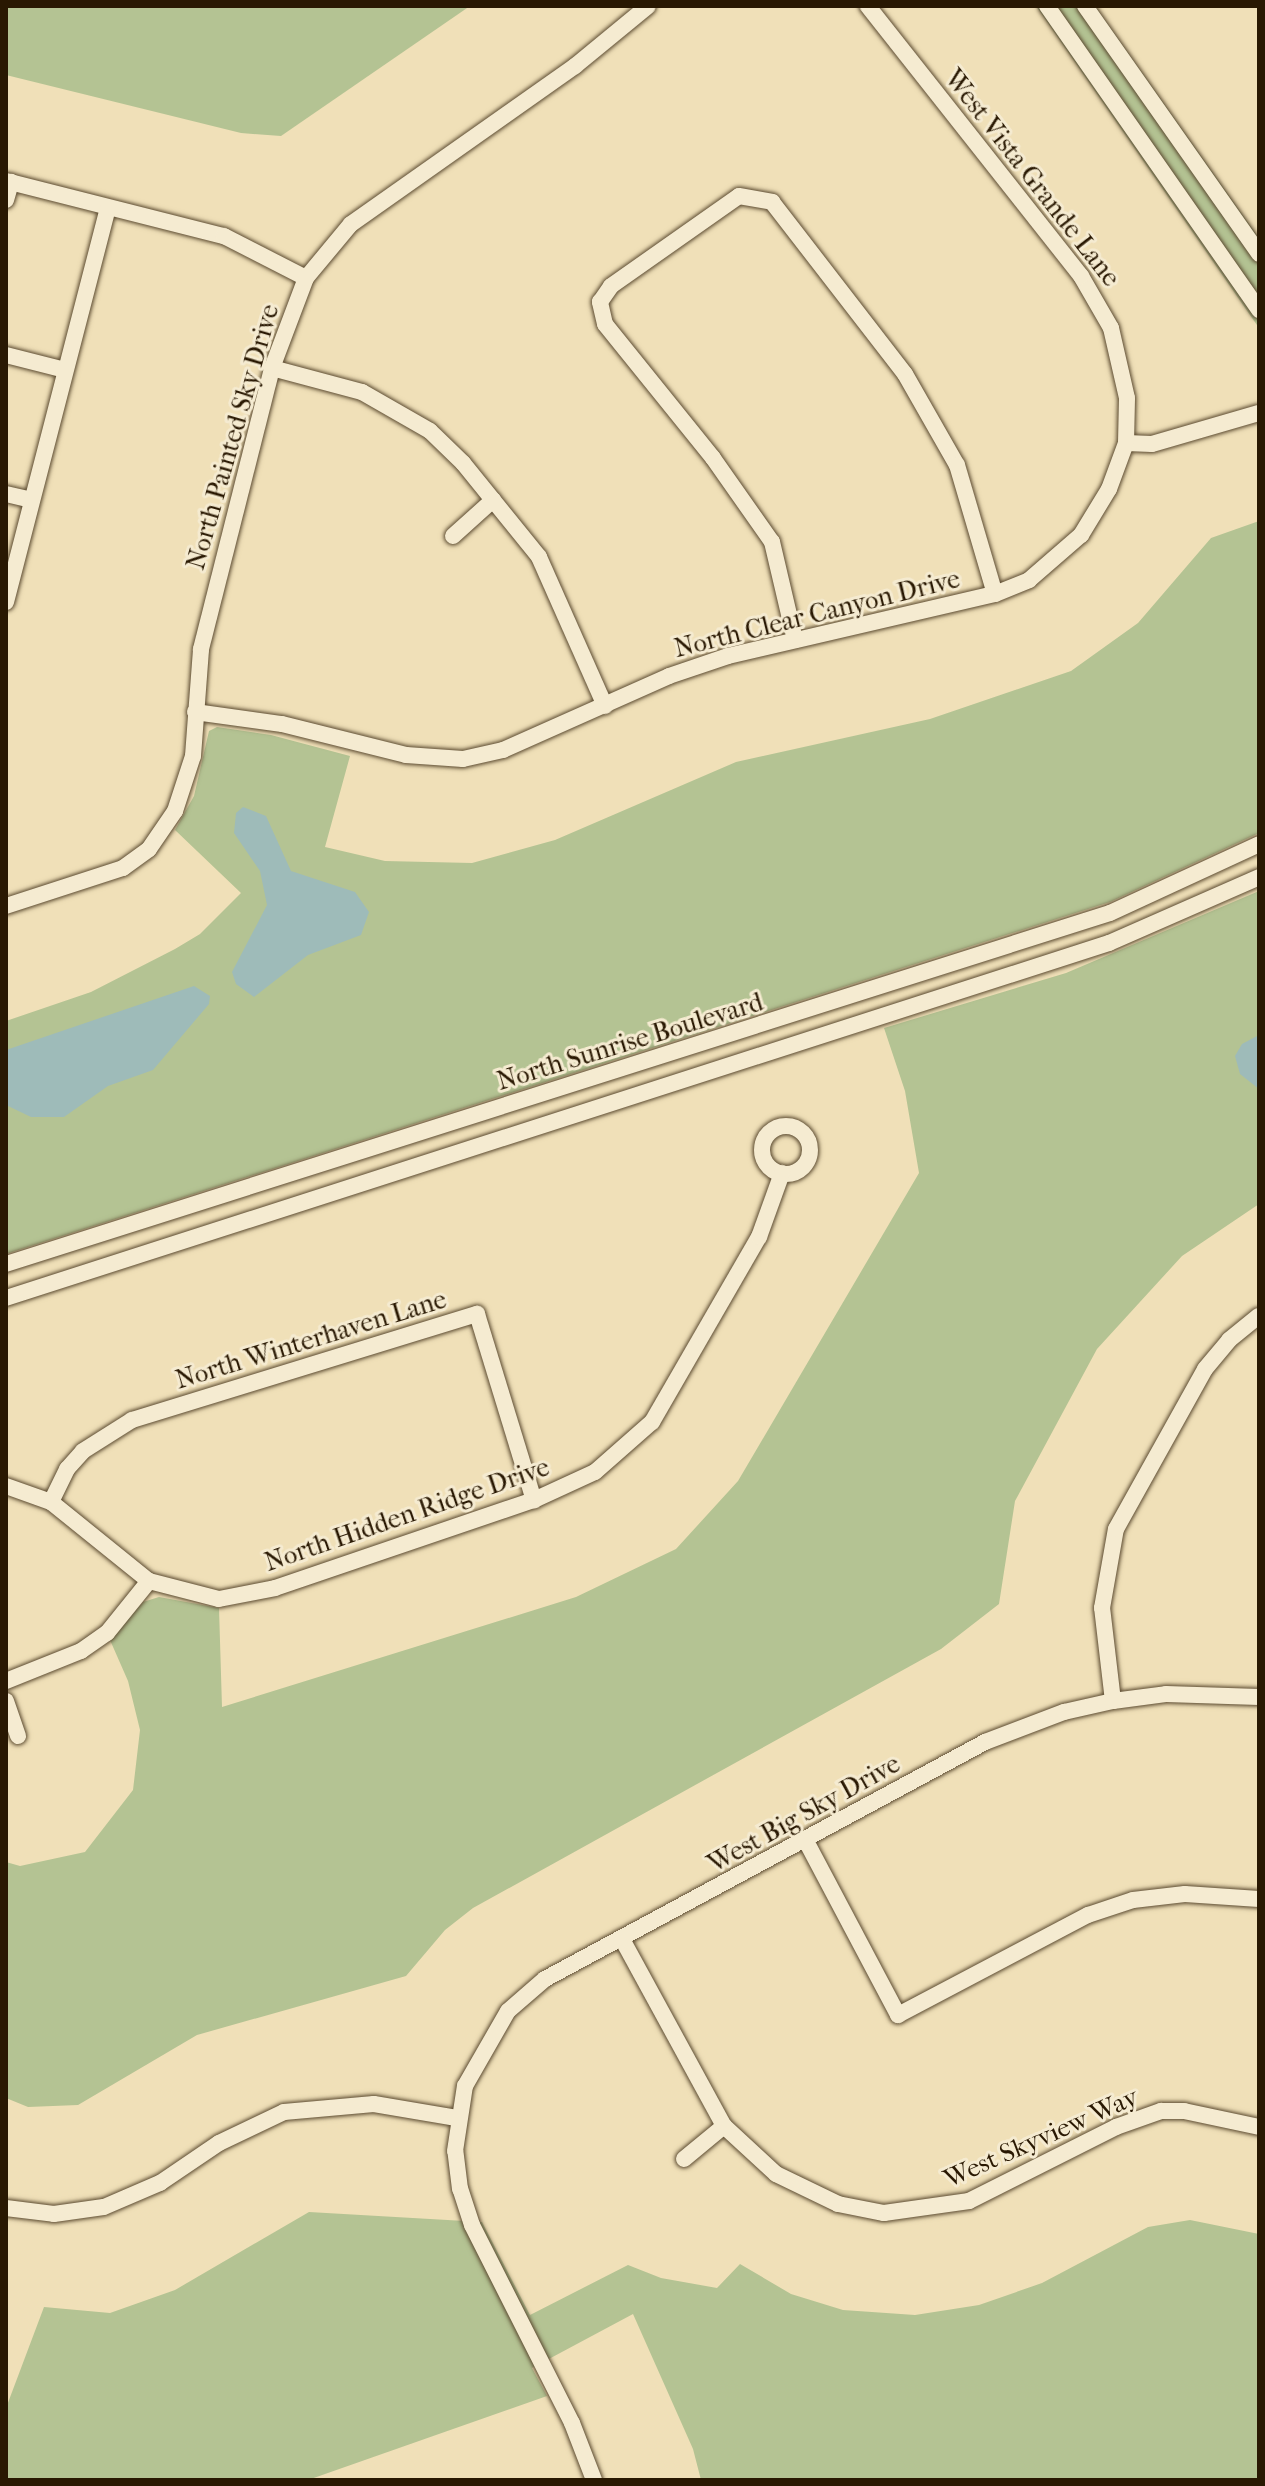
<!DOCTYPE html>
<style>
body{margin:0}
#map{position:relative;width:1265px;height:2486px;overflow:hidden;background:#f0e0b8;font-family:"IM FELL French Canon",serif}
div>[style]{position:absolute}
.green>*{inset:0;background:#b4c393}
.water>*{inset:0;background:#9ebbb9}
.roads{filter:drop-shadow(0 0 2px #5b4a30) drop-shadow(0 0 2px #5b4a30)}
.minor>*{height:16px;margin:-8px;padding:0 8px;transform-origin:8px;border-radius:8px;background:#f5ebd1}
.minor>.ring{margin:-8px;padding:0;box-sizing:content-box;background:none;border:16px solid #f5ebd1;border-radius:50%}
span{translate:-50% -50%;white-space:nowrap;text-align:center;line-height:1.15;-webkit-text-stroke:6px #f5ebd1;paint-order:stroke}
.street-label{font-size:26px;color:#291802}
.frame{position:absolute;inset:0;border:8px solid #291802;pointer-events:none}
</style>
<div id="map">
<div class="green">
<div style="clip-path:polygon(6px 6px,470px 6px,281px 136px,241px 133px,6px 75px)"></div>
<div style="clip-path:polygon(1036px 6px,1095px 6px,1259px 238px,1259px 328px)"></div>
<div style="clip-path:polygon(1259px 521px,1259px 833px,1110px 902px,6px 1254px,6px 1021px,91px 992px,175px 949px,200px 934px,241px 893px,175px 830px,194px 796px,209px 731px,217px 727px,271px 735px,350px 756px,325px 847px,385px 861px,472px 863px,555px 840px,736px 762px,930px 719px,1071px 671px,1138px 623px,1211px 538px)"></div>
<div style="clip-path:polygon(1259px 891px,1259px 1204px,1182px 1256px,1097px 1349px,1015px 1501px,999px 1604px,941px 1649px,473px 1908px,445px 1930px,406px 1976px,197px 2035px,78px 2105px,28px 2107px,6px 2098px,6px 1862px,20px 1866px,85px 1852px,133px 1790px,140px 1730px,128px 1681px,110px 1640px,143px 1602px,159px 1597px,219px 1608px,222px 1707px,576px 1597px,676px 1549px,738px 1481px,919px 1173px,905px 1091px,884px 1028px,1066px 973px)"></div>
<div style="clip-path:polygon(309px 2212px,482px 2222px,530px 2315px,628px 2265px,661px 2278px,717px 2288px,740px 2264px,791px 2294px,843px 2310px,915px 2315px,979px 2305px,1042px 2283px,1148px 2227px,1190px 2220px,1259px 2234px,1259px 2480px,701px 2480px,693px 2449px,633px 2314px,532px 2368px,547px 2396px,308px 2480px,6px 2480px,6px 2408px,44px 2307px,110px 2313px,175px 2290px)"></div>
</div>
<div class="water">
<div style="clip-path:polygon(243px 807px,266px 816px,291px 871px,355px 892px,369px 912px,361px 935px,308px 955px,254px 997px,236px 984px,232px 972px,267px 905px,260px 871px,234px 833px,236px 813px)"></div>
<div style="clip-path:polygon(194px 986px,210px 996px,209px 1004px,153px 1070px,108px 1086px,64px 1117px,31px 1117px,6px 1105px,6px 1050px)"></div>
<div style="clip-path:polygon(1259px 1035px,1259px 1089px,1240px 1074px,1235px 1056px,1242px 1044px)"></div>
</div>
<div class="roads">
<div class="minor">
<div style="left:1047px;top:6px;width:371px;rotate:55.1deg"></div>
<div style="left:1085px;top:6px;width:303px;rotate:54.9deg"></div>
<div style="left:6px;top:181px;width:225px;rotate:14.2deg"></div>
<div style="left:224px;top:236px;width:92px;rotate:27.1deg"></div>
<div style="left:6px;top:200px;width:19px;rotate:-74deg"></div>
<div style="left:6px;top:355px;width:61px;rotate:14.3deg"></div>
<div style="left:272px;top:368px;width:93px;rotate:14.9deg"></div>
<div style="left:362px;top:392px;width:78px;rotate:29.8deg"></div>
<div style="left:430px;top:431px;width:46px;rotate:44.1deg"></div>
<div style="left:463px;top:463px;width:121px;rotate:51deg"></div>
<div style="left:539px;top:557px;width:163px;rotate:66.1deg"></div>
<div style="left:1126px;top:443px;width:26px;rotate:2deg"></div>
<div style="left:1152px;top:444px;width:111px;rotate:-16.2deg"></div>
<div style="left:6px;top:494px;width:26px;rotate:13deg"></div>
<div style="left:453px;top:536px;width:54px;rotate:-42deg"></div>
<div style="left:6px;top:602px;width:407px;rotate:-75.5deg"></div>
<div style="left:795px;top:640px;width:101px;rotate:-103.2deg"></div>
<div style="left:772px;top:542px;width:103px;rotate:-125.1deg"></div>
<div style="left:713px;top:458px;width:172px;rotate:-128.9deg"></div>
<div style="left:605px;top:324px;width:23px;rotate:-103deg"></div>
<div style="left:600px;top:302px;width:19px;rotate:-55deg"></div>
<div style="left:611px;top:286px;width:156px;rotate:-35.1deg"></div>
<div style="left:739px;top:196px;width:34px;rotate:10deg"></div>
<div style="left:772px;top:202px;width:217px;rotate:52.3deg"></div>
<div style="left:905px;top:374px;width:105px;rotate:60.3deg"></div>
<div style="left:957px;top:465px;width:134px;rotate:73.6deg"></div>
<div style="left:195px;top:712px;width:88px;rotate:7.9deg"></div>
<div style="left:282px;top:724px;width:128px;rotate:14deg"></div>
<div style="left:406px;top:755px;width:57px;rotate:4deg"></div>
<div style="left:463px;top:759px;width:41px;rotate:-12.7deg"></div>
<div style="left:503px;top:750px;width:182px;rotate:-24deg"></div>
<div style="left:669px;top:676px;width:62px;rotate:-18.7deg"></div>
<div style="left:728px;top:656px;width:274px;rotate:-13.1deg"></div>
<div style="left:995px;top:594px;width:37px;rotate:-22deg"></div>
<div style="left:1029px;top:580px;width:69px;rotate:-40.9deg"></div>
<div style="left:1081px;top:535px;width:54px;rotate:-58.7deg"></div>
<div style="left:1109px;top:489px;width:49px;rotate:-69.7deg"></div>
<div style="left:1126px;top:443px;width:45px;rotate:-88.7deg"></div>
<div style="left:1127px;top:398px;width:72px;rotate:-102.9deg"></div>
<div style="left:1111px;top:328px;width:60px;rotate:-120deg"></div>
<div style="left:1081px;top:276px;width:344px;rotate:-128.3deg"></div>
<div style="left:6px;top:906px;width:123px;rotate:-18deg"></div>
<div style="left:123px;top:868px;width:32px;rotate:-36deg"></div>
<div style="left:149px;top:849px;width:46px;rotate:-55.6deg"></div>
<div style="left:175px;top:811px;width:58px;rotate:-71.9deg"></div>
<div style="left:193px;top:756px;width:107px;rotate:-85.7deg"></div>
<div style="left:201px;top:649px;width:290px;rotate:-75.8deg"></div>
<div style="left:272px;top:368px;width:96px;rotate:-69.3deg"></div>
<div style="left:306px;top:278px;width:70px;rotate:-50.2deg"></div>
<div style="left:351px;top:224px;width:274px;rotate:-35.2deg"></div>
<div style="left:575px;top:66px;width:94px;rotate:-39.4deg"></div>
<div class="ring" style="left:762px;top:1126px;width:32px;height:32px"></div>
<div style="left:6px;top:1264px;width:1158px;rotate:-17.64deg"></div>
<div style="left:1110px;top:913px;width:164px;rotate:-24.8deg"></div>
<div style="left:6px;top:1298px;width:1159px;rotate:-17.84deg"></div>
<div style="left:1109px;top:943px;width:164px;rotate:-23.7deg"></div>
<div style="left:6px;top:1486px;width:48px;rotate:19.6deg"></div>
<div style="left:51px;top:1502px;width:126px;rotate:38.9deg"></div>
<div style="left:149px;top:1581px;width:72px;rotate:14.4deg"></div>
<div style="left:219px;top:1599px;width:57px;rotate:-11.1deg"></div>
<div style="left:275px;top:1588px;width:274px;rotate:-18.8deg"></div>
<div style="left:534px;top:1500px;width:67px;rotate:-24.7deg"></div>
<div style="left:595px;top:1472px;width:76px;rotate:-41.3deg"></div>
<div style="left:652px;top:1422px;width:214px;rotate:-60deg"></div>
<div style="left:759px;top:1237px;width:68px;rotate:-70.2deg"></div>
<div style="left:51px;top:1502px;width:37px;rotate:-64deg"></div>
<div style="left:67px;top:1469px;width:24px;rotate:-48deg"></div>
<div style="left:83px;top:1451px;width:58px;rotate:-32.3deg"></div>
<div style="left:132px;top:1420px;width:361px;rotate:-17.1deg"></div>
<div style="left:477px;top:1314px;width:195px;rotate:73deg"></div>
<div style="left:6px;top:1681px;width:81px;rotate:-21.8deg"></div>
<div style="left:81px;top:1651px;width:32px;rotate:-35deg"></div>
<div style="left:107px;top:1633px;width:67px;rotate:-51.1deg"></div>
<div style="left:6px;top:1701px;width:37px;rotate:71deg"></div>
<div style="left:1113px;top:1701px;width:94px;rotate:-96.7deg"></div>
<div style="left:1102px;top:1608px;width:80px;rotate:-80deg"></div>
<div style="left:1116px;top:1529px;width:183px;rotate:-60.9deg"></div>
<div style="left:1205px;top:1369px;width:38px;rotate:-50deg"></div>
<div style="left:1229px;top:1340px;width:38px;rotate:-39deg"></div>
<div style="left:806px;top:1841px;width:197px;rotate:62.1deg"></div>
<div style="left:898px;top:2015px;width:215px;rotate:-27.8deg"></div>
<div style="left:1088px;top:1915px;width:47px;rotate:-18.4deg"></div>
<div style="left:1133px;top:1900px;width:52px;rotate:-6.6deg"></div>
<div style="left:1185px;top:1894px;width:74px;rotate:3.9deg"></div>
<div style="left:622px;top:1939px;width:213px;rotate:61.4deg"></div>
<div style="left:724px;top:2126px;width:71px;rotate:42.7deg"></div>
<div style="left:776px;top:2174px;width:69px;rotate:25.8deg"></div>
<div style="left:838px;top:2204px;width:47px;rotate:11.1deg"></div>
<div style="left:884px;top:2213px;width:86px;rotate:-8deg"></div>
<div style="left:969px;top:2201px;width:165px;rotate:-26.7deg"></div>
<div style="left:1116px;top:2127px;width:48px;rotate:-19.6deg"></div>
<div style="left:1161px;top:2111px;width:23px"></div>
<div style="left:1184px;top:2111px;width:77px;rotate:12deg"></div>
<div style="left:684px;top:2159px;width:52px;rotate:-39.5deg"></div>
<div style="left:6px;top:2208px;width:48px;rotate:7.1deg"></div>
<div style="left:54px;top:2214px;width:50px;rotate:-8deg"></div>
<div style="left:104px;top:2207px;width:61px;rotate:-23.2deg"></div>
<div style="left:160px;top:2183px;width:71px;rotate:-34.1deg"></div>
<div style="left:219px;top:2143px;width:72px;rotate:-25.5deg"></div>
<div style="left:284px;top:2112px;width:90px;rotate:-5.1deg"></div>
<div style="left:374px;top:2104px;width:84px;rotate:9.6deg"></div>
<div style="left:594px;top:2480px;width:61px;rotate:-111.1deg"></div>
<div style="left:572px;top:2423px;width:222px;rotate:-116.8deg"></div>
<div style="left:472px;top:2225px;width:38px;rotate:-108deg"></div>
<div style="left:460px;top:2189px;width:38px;rotate:-97deg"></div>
<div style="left:455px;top:2151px;width:66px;rotate:-81.3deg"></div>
<div style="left:465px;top:2086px;width:86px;rotate:-60.2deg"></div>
<div style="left:508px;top:2011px;width:49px;rotate:-40.9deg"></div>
<div style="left:545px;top:1979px;width:500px;rotate:-28.3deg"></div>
<div style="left:985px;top:1742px;width:85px;rotate:-20.8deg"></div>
<div style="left:1064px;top:1712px;width:50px;rotate:-12.7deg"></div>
<div style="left:1113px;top:1701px;width:53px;rotate:-7.5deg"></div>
<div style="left:1166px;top:1694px;width:93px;rotate:1.8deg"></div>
</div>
</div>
<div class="street-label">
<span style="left:1032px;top:178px;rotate:52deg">West Vista Grande Lane</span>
<span style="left:233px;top:437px;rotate:-74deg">North Painted Sky Drive</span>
<span style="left:817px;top:614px;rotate:-14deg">North Clear Canyon Drive</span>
<span style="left:630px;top:1042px;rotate:-17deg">North Sunrise Boulevard</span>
<span style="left:311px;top:1340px;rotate:-17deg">North Winterhaven Lane</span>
<span style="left:407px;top:1515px;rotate:-19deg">North Hidden Ridge Drive</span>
<span style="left:804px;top:1814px;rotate:-29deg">West Big Sky Drive</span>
<span style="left:1041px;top:2138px;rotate:-24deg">West Skyview Way</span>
</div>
<div class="frame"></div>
</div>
